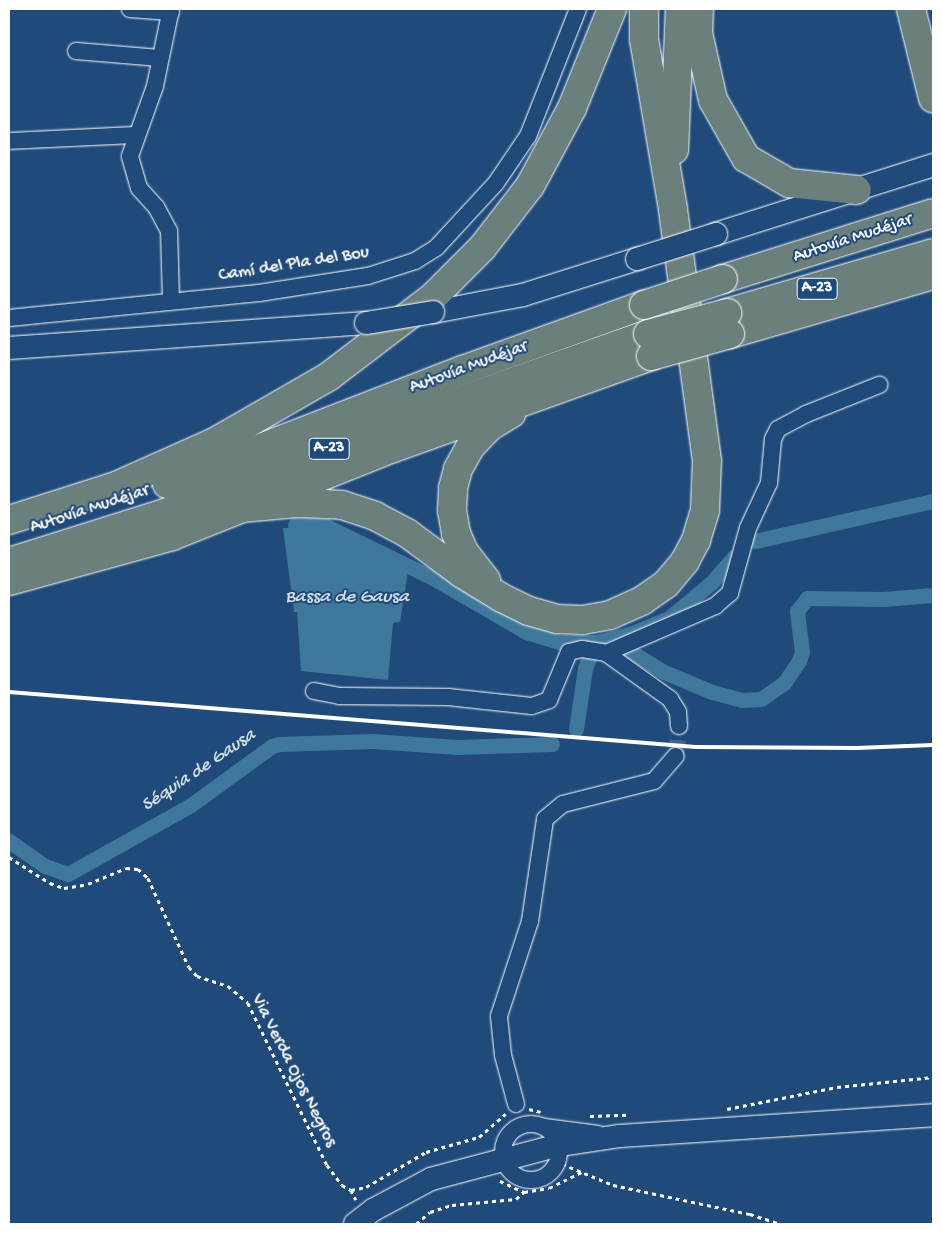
<!DOCTYPE html>
<meta charset="utf-8">
<style>
body{margin:0}
#map{position:relative;width:942px;height:1233px;overflow:hidden;background:#1f4a7a;font-family:"Gochi Hand",sans-serif}
div>[style]{position:absolute}
.water>*{inset:0;background:#40789c}
.canal>*{height:15px;margin:-7.5px;padding:0 7.5px;transform-origin:7.5px;border-radius:7.5px;background:#40789c}
.minor-tunnel>*{height:16px;margin-top:-8px;transform-origin:0;background:repeating-linear-gradient(90deg,#41658e 0 16px,transparent 0 24px)}
.path>*{height:2.5px;margin-top:-1.25px;transform-origin:0;background:repeating-linear-gradient(90deg,#fff 0 4px,transparent 0 8px)}
.roads{filter:drop-shadow(0 0 1px #fff) drop-shadow(0 0 1px #fff)}
.minor>*{height:16px;margin:-8px;padding:0 8px;transform-origin:8px;border-radius:8px;background:#1f4a7a}
.minor>.ring{margin:-8px;padding:0;box-sizing:content-box;background:none;border:16px solid #1f4a7a;border-radius:50%}
.secondary>*{height:22px;margin:-11px;padding:0 11px;transform-origin:11px;border-radius:11px;background:#1f4a7a}
.motorway>*{height:28px;margin:-14px;padding:0 14px;transform-origin:14px;border-radius:14px;background:#6b7f7c}
.rail>*{height:4px;margin:-2px;padding:0 2px;transform-origin:2px;border-radius:2px;background:#fff}
.bridges{filter:drop-shadow(0 0 1px #fff) drop-shadow(0 0 1px #fff)}
.secondary-bridge>*{height:22px;margin:-11px;padding:0 11px;transform-origin:11px;border-radius:11px;background:#1f4a7a}
.motorway-bridge>*{height:28px;margin:-14px;padding:0 14px;transform-origin:14px;border-radius:14px;background:#6b7f7c}
span{translate:-50% -50%;white-space:nowrap;text-align:center;line-height:1.15;-webkit-text-stroke:4px #1f4a7a;paint-order:stroke}
.shield-label span{padding:1px 4px;background:#1f4a7a;border:1px solid;border-radius:4px;-webkit-text-stroke-width:0}
.shield-label{font-size:16px;color:#fff;font-weight:700}
.street-label{font-size:18px;color:#fff}
.water-label{font-size:19px;color:#cfdde6;font-style:italic}
.frame{position:absolute;inset:0;border:10px solid #fff;pointer-events:none}
</style>
<div id="map">
<div class="water">
<div style="clip-path:polygon(283px 528px,327px 529px,408px 572px,400px 622px,393px 623px,388px 680px,301px 671px,297px 612px,294px 612px)"></div>
</div>
<div class="canal">
<div style="left:295px;top:525px;width:31px;rotate:2deg"></div>
<div style="left:326px;top:526px;width:119px;rotate:25.9deg"></div>
<div style="left:433px;top:578px;width:108px;rotate:30.1deg"></div>
<div style="left:526px;top:632px;width:34px;rotate:17deg"></div>
<div style="left:559px;top:642px;width:38px"></div>
<div style="left:597px;top:642px;width:34px;rotate:-14deg"></div>
<div style="left:630px;top:634px;width:42px;rotate:-22.3deg"></div>
<div style="left:669px;top:618px;width:56px;rotate:-39.9deg"></div>
<div style="left:712px;top:582px;width:33px;rotate:-49deg"></div>
<div style="left:755px;top:541px;width:182px;rotate:-12.7deg"></div>
<div style="left:630px;top:651px;width:40px;rotate:32deg"></div>
<div style="left:664px;top:672px;width:52px;rotate:22.6deg"></div>
<div style="left:712px;top:692px;width:31px;rotate:15deg"></div>
<div style="left:742px;top:700px;width:19px;rotate:-3deg"></div>
<div style="left:761px;top:699px;width:28px;rotate:-35deg"></div>
<div style="left:784px;top:683px;width:27px;rotate:-56deg"></div>
<div style="left:799px;top:661px;width:9px;rotate:-72deg"></div>
<div style="left:802px;top:652px;width:41px;rotate:-97deg"></div>
<div style="left:797px;top:611px;width:16px;rotate:-52deg"></div>
<div style="left:807px;top:598px;width:76px;rotate:0.8deg"></div>
<div style="left:883px;top:599px;width:50px;rotate:-4.6deg"></div>
<div style="left:576px;top:729px;width:62px;rotate:-81.6deg"></div>
<div style="left:585px;top:668px;width:15px;rotate:-67deg"></div>
<div style="left:9px;top:841px;width:44px;rotate:34.8deg"></div>
<div style="left:45px;top:866px;width:24px;rotate:19deg"></div>
<div style="left:68px;top:874px;width:141px;rotate:-29.3deg"></div>
<div style="left:191px;top:805px;width:100px;rotate:-36.1deg"></div>
<div style="left:272px;top:746px;width:7px;rotate:-16deg"></div>
<div style="left:279px;top:744px;width:94px;rotate:-1.8deg"></div>
<div style="left:373px;top:741px;width:84px;rotate:4.1deg"></div>
<div style="left:457px;top:747px;width:95px;rotate:-1.8deg"></div>
</div>
<div class="minor-tunnel">
<div style="left:676px;top:756px;width:30px;rotate:-84deg"></div>
</div>
<div class="path">
<div style="left:9px;top:857px;width:49px;rotate:32.4deg"></div>
<div style="left:50px;top:883px;width:15px;rotate:20deg"></div>
<div style="left:64px;top:888px;width:24px;rotate:-9deg"></div>
<div style="left:88px;top:884px;width:41px;rotate:-22.8deg"></div>
<div style="left:126px;top:868px;width:12px;rotate:5deg"></div>
<div style="left:138px;top:869px;width:13px;rotate:42deg"></div>
<div style="left:148px;top:878px;width:98px;rotate:65.3deg"></div>
<div style="left:189px;top:967px;width:12px;rotate:48deg"></div>
<div style="left:197px;top:976px;width:33px;rotate:18deg"></div>
<div style="left:228px;top:986px;width:26px;rotate:40deg"></div>
<div style="left:248px;top:1003px;width:180px;rotate:64deg"></div>
<div style="left:327px;top:1165px;width:25px;rotate:53deg"></div>
<div style="left:342px;top:1185px;width:10px;rotate:29deg"></div>
<div style="left:351px;top:1190px;width:15px;rotate:-11deg"></div>
<div style="left:366px;top:1187px;width:69px;rotate:-30.3deg"></div>
<div style="left:426px;top:1152px;width:55px;rotate:-15.8deg"></div>
<div style="left:479px;top:1137px;width:35px;rotate:-41deg"></div>
<div style="left:529px;top:1109px;width:12px;rotate:14deg"></div>
<div style="left:727px;top:1109px;width:112px;rotate:-11.3deg"></div>
<div style="left:837px;top:1087px;width:97px;rotate:-5.9deg"></div>
<div style="left:590px;top:1116px;width:37px;rotate:-2deg"></div>
<div style="left:562px;top:1164px;width:55px;rotate:22.4deg"></div>
<div style="left:613px;top:1185px;width:140px;rotate:12deg"></div>
<div style="left:750px;top:1214px;width:32px;rotate:18deg"></div>
<div style="left:500px;top:1181px;width:26px;rotate:25deg"></div>
<div style="left:351px;top:1190px;width:11px;rotate:63deg"></div>
<div style="left:416px;top:1224px;width:18px;rotate:-41deg"></div>
<div style="left:430px;top:1212px;width:23px;rotate:-18deg"></div>
<div style="left:452px;top:1205px;width:64px;rotate:-5.4deg"></div>
<div style="left:516px;top:1199px;width:11px;rotate:-41deg"></div>
<div style="left:524px;top:1192px;width:25px;rotate:-9deg"></div>
<div style="left:549px;top:1188px;width:37px;rotate:-26deg"></div>
</div>
<div class="roads">
<div class="minor">
<div style="left:130px;top:9px;width:41px;rotate:4.2deg"></div>
<div style="left:76px;top:51px;width:84px;rotate:4.8deg"></div>
<div style="left:9px;top:141px;width:128px;rotate:-2.7deg"></div>
<div style="left:171px;top:301px;width:70px;rotate:-91.6deg"></div>
<div style="left:169px;top:231px;width:27px;rotate:-118deg"></div>
<div style="left:156px;top:207px;width:25px;rotate:-132deg"></div>
<div style="left:139px;top:188px;width:33px;rotate:-106deg"></div>
<div style="left:130px;top:156px;width:74px;rotate:-70.3deg"></div>
<div style="left:155px;top:86px;width:79px;rotate:-78.3deg"></div>
<div style="left:9px;top:318px;width:251px;rotate:-5.7deg"></div>
<div style="left:259px;top:293px;width:110px;rotate:-8.9deg"></div>
<div style="left:368px;top:276px;width:49px;rotate:-17.7deg"></div>
<div style="left:415px;top:261px;width:25px;rotate:-32deg"></div>
<div style="left:436px;top:248px;width:88px;rotate:-47.3deg"></div>
<div style="left:496px;top:183px;width:57px;rotate:-55.8deg"></div>
<div style="left:528px;top:136px;width:136px;rotate:-68.5deg"></div>
<div style="left:606px;top:653px;width:79px;rotate:35.7deg"></div>
<div style="left:670px;top:699px;width:15px;rotate:58deg"></div>
<div style="left:678px;top:712px;width:14px;rotate:86deg"></div>
<div style="left:314px;top:691px;width:25px;rotate:11deg"></div>
<div style="left:339px;top:696px;width:109px;rotate:0.5deg"></div>
<div style="left:448px;top:697px;width:84px;rotate:6.1deg"></div>
<div style="left:532px;top:706px;width:18px;rotate:-19deg"></div>
<div style="left:549px;top:700px;width:52px;rotate:-67.4deg"></div>
<div style="left:569px;top:652px;width:13px;rotate:-13deg"></div>
<div style="left:582px;top:649px;width:24px;rotate:9deg"></div>
<div style="left:606px;top:653px;width:119px;rotate:-23.3deg"></div>
<div style="left:715px;top:606px;width:20px;rotate:-41deg"></div>
<div style="left:730px;top:593px;width:67px;rotate:-74.5deg"></div>
<div style="left:748px;top:528px;width:50px;rotate:-65deg"></div>
<div style="left:769px;top:483px;width:44px;rotate:-84.8deg"></div>
<div style="left:773px;top:439px;width:11px;rotate:-63deg"></div>
<div style="left:778px;top:429px;width:32px;rotate:-28deg"></div>
<div style="left:806px;top:414px;width:79px;rotate:-21.7deg"></div>
<div style="left:516px;top:1104px;width:51px;rotate:-104.9deg"></div>
<div style="left:503px;top:1055px;width:39px;rotate:-96deg"></div>
<div style="left:499px;top:1016px;width:100px;rotate:-71.9deg"></div>
<div style="left:530px;top:921px;width:103px;rotate:-81.6deg"></div>
<div style="left:545px;top:819px;width:23px;rotate:-40deg"></div>
<div style="left:563px;top:804px;width:94px;rotate:-14.2deg"></div>
<div style="left:654px;top:781px;width:33px;rotate:-49deg"></div>
<div class="ring" style="left:503px;top:1124px;width:40px;height:40px"></div>
<div style="left:545px;top:1127px;width:53px;rotate:7.5deg"></div>
</div>
<div class="secondary">
<div style="left:716px;top:234px;width:228px;rotate:-17.6deg"></div>
<div style="left:433px;top:312px;width:92px;rotate:-10.7deg"></div>
<div style="left:523px;top:295px;width:120px;rotate:-17.5deg"></div>
<div style="left:9px;top:348px;width:358px;rotate:-4deg"></div>
<div style="left:355px;top:1224px;width:23px;rotate:-38deg"></div>
<div style="left:373px;top:1210px;width:66px;rotate:-28.1deg"></div>
<div style="left:431px;top:1179px;width:132px;rotate:-14.9deg"></div>
<div style="left:559px;top:1145px;width:62px;rotate:-8.4deg"></div>
<div style="left:620px;top:1136px;width:314px;rotate:-3.8deg"></div>
</div>
<div class="motorway">
<div style="left:699px;top:9px;width:24px;rotate:92deg"></div>
<div style="left:698px;top:33px;width:69px;rotate:77.4deg"></div>
<div style="left:713px;top:100px;width:67px;rotate:60.4deg"></div>
<div style="left:746px;top:158px;width:50px;rotate:30.2deg"></div>
<div style="left:789px;top:183px;width:68px;rotate:5.9deg"></div>
<div style="left:911px;top:9px;width:92px;rotate:76.1deg"></div>
<div style="left:674px;top:150px;width:141px;rotate:-87.6deg"></div>
<div style="left:723px;top:279px;width:220px;rotate:-17.4deg"></div>
<div style="left:727px;top:313px;width:215px;rotate:-16.2deg"></div>
<div style="left:730px;top:334px;width:211px;rotate:-16.2deg"></div>
<div style="left:167px;top:484px;width:317px;rotate:-21.1deg"></div>
<div style="left:463px;top:370px;width:192px;rotate:-19.8deg"></div>
<div style="left:241px;top:508px;width:56px;rotate:-5.1deg"></div>
<div style="left:297px;top:503px;width:28px;rotate:2deg"></div>
<div style="left:325px;top:504px;width:17px;rotate:3deg"></div>
<div style="left:342px;top:505px;width:35px;rotate:18deg"></div>
<div style="left:375px;top:516px;width:36px;rotate:28deg"></div>
<div style="left:407px;top:533px;width:67px;rotate:36.5deg"></div>
<div style="left:461px;top:573px;width:48px;rotate:31.4deg"></div>
<div style="left:502px;top:598px;width:30px;rotate:26deg"></div>
<div style="left:529px;top:611px;width:29px;rotate:16deg"></div>
<div style="left:557px;top:619px;width:26px;rotate:2deg"></div>
<div style="left:583px;top:620px;width:27px;rotate:-10deg"></div>
<div style="left:610px;top:615px;width:36px;rotate:-24deg"></div>
<div style="left:643px;top:600px;width:28px;rotate:-35deg"></div>
<div style="left:666px;top:584px;width:30px;rotate:-50deg"></div>
<div style="left:685px;top:561px;width:24px;rotate:-62deg"></div>
<div style="left:696px;top:540px;width:31px;rotate:-73deg"></div>
<div style="left:705px;top:510px;width:49px;rotate:-87.7deg"></div>
<div style="left:707px;top:461px;width:254px;rotate:-97.7deg"></div>
<div style="left:673px;top:209px;width:172px;rotate:-99.7deg"></div>
<div style="left:644px;top:39px;width:30px;rotate:-90deg"></div>
<div style="left:9px;top:520px;width:112px;rotate:-17.6deg"></div>
<div style="left:116px;top:486px;width:108px;rotate:-24deg"></div>
<div style="left:215px;top:442px;width:130px;rotate:-29.9deg"></div>
<div style="left:328px;top:377px;width:132px;rotate:-37.3deg"></div>
<div style="left:433px;top:297px;width:69px;rotate:-45deg"></div>
<div style="left:482px;top:248px;width:78px;rotate:-52.3deg"></div>
<div style="left:530px;top:186px;width:89px;rotate:-61.7deg"></div>
<div style="left:572px;top:108px;width:107px;rotate:-68deg"></div>
<div style="left:9px;top:562px;width:164px;rotate:-17.4deg"></div>
<div style="left:165px;top:513px;width:239px;rotate:-21.3deg"></div>
<div style="left:388px;top:426px;width:276px;rotate:-19.5deg"></div>
<div style="left:486px;top:580px;width:36px;rotate:-128deg"></div>
<div style="left:464px;top:552px;width:21px;rotate:-113deg"></div>
<div style="left:456px;top:533px;width:23px;rotate:-100deg"></div>
<div style="left:452px;top:510px;width:22px;rotate:-87deg"></div>
<div style="left:453px;top:488px;width:20px;rotate:-75deg"></div>
<div style="left:458px;top:469px;width:25px;rotate:-61deg"></div>
<div style="left:470px;top:447px;width:28px;rotate:-46deg"></div>
<div style="left:489px;top:427px;width:26px;rotate:-31deg"></div>
<div style="left:9px;top:581px;width:169px;rotate:-15.4deg"></div>
<div style="left:172px;top:536px;width:238px;rotate:-21.7deg"></div>
<div style="left:393px;top:448px;width:274px;rotate:-19.6deg"></div>
</div>
</div>
<div class="rail">
<div style="left:9px;top:692px;width:689px;rotate:4.58deg"></div>
<div style="left:696px;top:747px;width:161px;rotate:0.4deg"></div>
<div style="left:857px;top:748px;width:76px;rotate:-2.3deg"></div>
</div>
<div class="bridges">
<div class="secondary-bridge">
<div style="left:637px;top:259px;width:83px;rotate:-17.6deg"></div>
<div style="left:366px;top:323px;width:68px;rotate:-9.3deg"></div>
</div>
<div class="motorway-bridge">
<div style="left:644px;top:305px;width:83px;rotate:-18.2deg"></div>
<div style="left:648px;top:334px;width:82px;rotate:-14.9deg"></div>
<div style="left:651px;top:356px;width:82px;rotate:-15.6deg"></div>
</div>
</div>
<div class="shield-label">
<span style="left:817px;top:289px">A-23</span>
<span style="left:329px;top:449px">A-23</span>
</div>
<div class="street-label">
<span style="left:853px;top:239px;rotate:-18deg">Autovía Mudéjar</span>
<span style="left:294px;top:265px;rotate:-9deg">Camí del Pla del Bou</span>
<span style="left:469px;top:368px;rotate:-20deg">Autovía Mudéjar</span>
<span style="left:90px;top:510px;rotate:-18deg">Autovía Mudéjar</span>
<span style="left:293px;top:1071px;rotate:63deg">Via Verda Ojos Negros</span>
</div>
<div class="water-label">
<span style="left:347px;top:598px">Bassa de Gausa</span>
<span style="left:199px;top:771px;rotate:-34deg">Séquia de Gausa</span>
</div>
<div class="frame"></div>
</div>
